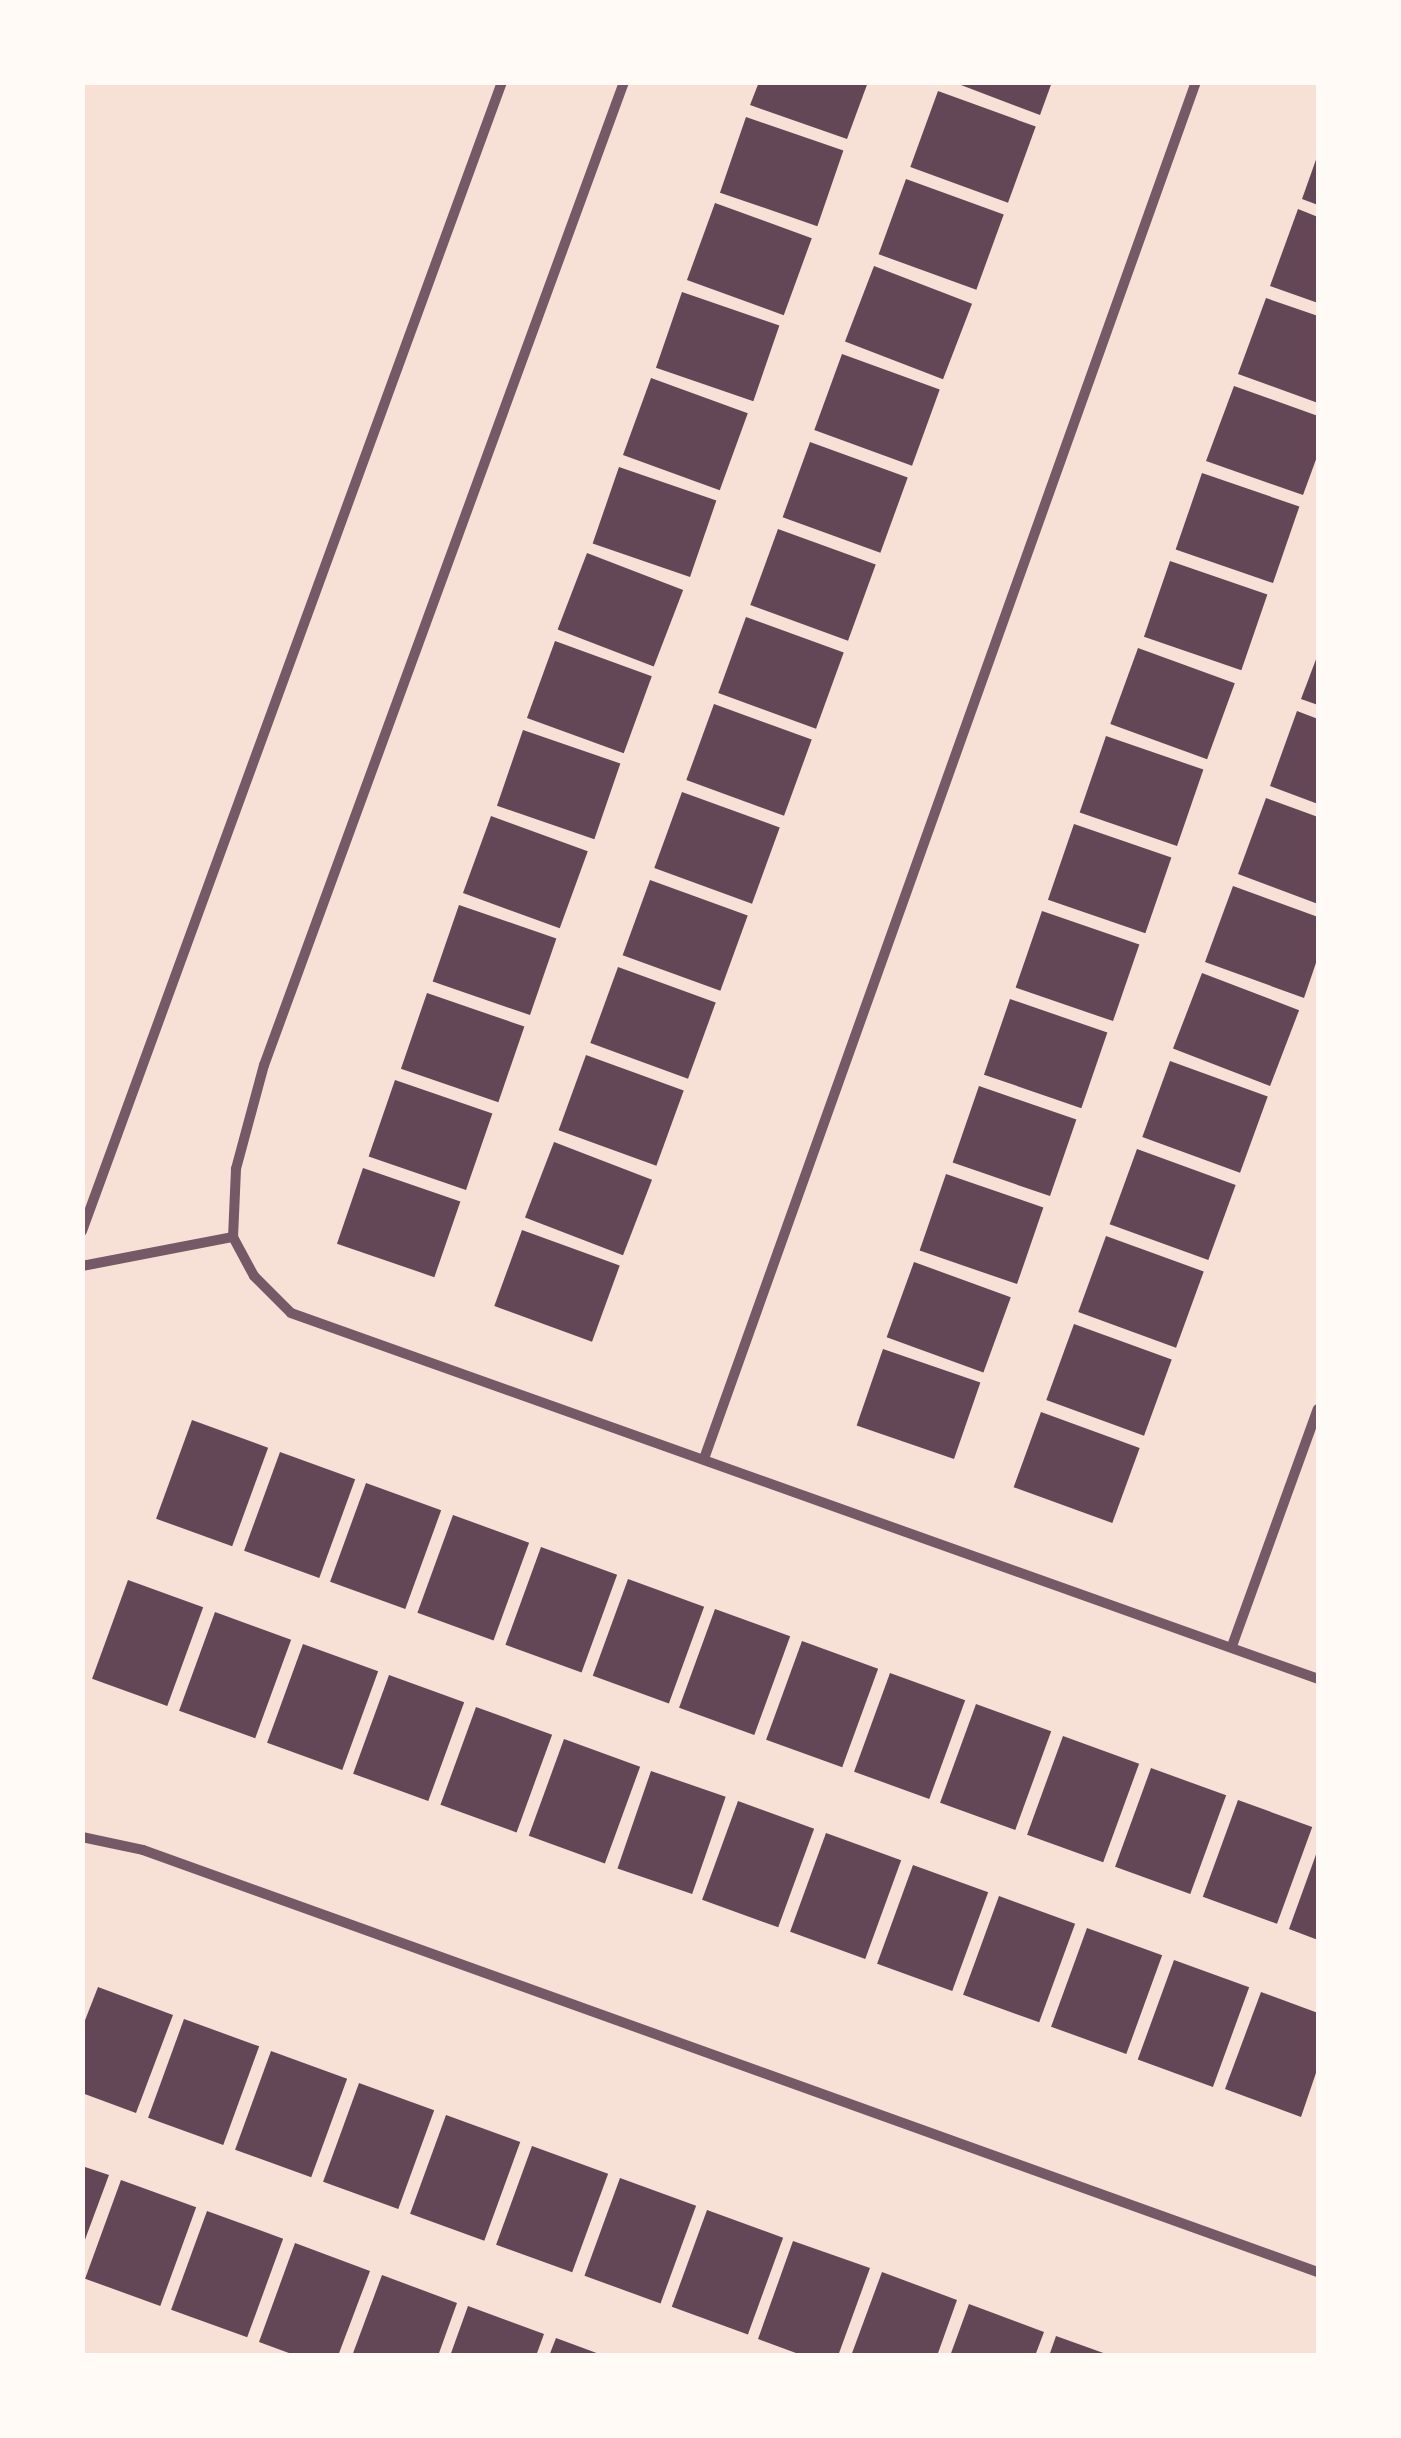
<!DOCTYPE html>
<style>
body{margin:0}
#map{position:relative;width:1401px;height:2438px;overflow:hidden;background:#f7e1d7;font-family:"Alegreya Sans",sans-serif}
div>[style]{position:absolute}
.building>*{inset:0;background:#644757;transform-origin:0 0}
.minor>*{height:10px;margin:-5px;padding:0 5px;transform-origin:5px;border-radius:5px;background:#755966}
span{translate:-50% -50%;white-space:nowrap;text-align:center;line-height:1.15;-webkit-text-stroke:8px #fffaf5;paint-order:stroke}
.frame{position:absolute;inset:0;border:85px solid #fffaf5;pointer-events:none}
</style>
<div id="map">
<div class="building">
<div style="clip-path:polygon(759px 82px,868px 82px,847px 139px,750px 105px)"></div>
<div style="clip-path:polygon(953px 82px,1052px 82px,1040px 115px)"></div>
<div style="left:938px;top:91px;width:104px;height:81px;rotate:20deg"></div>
<div style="left:746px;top:117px;width:103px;height:80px;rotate:19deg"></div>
<div style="clip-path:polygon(1318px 154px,1318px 205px,1302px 199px)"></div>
<div style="left:906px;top:179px;width:104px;height:80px;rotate:20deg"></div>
<div style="left:715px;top:203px;width:103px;height:82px;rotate:20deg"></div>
<div style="clip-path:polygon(1298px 209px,1318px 217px,1318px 303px,1270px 286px)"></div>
<div style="left:874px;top:266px;width:105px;height:81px;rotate:21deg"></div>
<div style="left:682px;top:292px;width:103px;height:80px;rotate:19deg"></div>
<div style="clip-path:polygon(1266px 298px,1318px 316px,1318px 403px,1238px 374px)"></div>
<div style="left:842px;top:354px;width:104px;height:81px;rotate:20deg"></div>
<div style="left:651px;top:378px;width:103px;height:82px;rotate:20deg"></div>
<div style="clip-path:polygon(1234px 386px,1318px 416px,1318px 454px,1303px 495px,1206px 461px)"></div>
<div style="left:810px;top:442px;width:104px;height:80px;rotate:20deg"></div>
<div style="left:619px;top:467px;width:103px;height:81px;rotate:19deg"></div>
<div style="left:1202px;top:473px;width:103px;height:81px;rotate:19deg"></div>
<div style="left:778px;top:529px;width:104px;height:81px;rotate:20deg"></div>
<div style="left:587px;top:553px;width:103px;height:82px;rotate:21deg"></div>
<div style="left:1170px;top:561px;width:103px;height:80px;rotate:19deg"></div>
<div style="left:746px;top:617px;width:104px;height:81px;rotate:20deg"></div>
<div style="left:555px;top:641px;width:103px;height:82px;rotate:20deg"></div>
<div style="left:1138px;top:648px;width:103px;height:81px;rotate:20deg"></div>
<div style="clip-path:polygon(1318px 654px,1318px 705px,1301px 699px)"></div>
<div style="left:714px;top:704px;width:104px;height:81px;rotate:20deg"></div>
<div style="clip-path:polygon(1297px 711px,1318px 719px,1318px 804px,1270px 786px)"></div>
<div style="left:523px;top:730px;width:103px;height:80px;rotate:19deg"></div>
<div style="left:1106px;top:736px;width:103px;height:81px;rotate:19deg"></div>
<div style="left:682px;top:792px;width:104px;height:81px;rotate:20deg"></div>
<div style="clip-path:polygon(1266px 798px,1318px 817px,1318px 904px,1238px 874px)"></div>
<div style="left:491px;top:816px;width:103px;height:82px;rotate:20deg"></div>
<div style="left:1074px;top:824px;width:103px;height:80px;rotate:19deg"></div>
<div style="left:650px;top:880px;width:104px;height:80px;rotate:20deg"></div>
<div style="clip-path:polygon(1233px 886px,1318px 917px,1318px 957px,1304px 998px,1205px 962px)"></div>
<div style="left:459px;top:905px;width:103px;height:81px;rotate:19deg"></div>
<div style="left:1042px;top:911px;width:103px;height:81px;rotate:19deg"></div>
<div style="left:618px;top:967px;width:104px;height:81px;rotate:20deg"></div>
<div style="left:1202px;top:973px;width:104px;height:81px;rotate:21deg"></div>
<div style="left:427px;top:993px;width:103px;height:80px;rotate:19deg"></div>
<div style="left:1010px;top:999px;width:103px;height:80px;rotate:19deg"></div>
<div style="left:586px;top:1055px;width:104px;height:80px;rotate:20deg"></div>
<div style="left:1170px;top:1061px;width:104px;height:81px;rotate:20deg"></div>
<div style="left:395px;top:1080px;width:103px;height:81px;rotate:19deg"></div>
<div style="left:979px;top:1086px;width:103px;height:81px;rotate:19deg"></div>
<div style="left:554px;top:1142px;width:105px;height:81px;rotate:21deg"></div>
<div style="left:1137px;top:1149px;width:105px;height:80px;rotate:20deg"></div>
<div style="left:363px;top:1168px;width:103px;height:80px;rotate:19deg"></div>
<div style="left:946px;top:1174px;width:103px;height:81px;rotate:19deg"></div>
<div style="left:522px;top:1230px;width:104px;height:81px;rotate:20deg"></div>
<div style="left:1106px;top:1236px;width:104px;height:81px;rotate:20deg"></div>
<div style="left:914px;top:1262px;width:103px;height:80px;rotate:20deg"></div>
<div style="left:1074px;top:1324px;width:104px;height:81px;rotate:20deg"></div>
<div style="left:883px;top:1349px;width:103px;height:81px;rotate:19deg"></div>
<div style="left:1041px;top:1412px;width:105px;height:80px;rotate:20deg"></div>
<div style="left:192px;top:1420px;width:81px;height:105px;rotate:20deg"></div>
<div style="left:280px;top:1452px;width:80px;height:105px;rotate:20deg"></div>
<div style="left:366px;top:1483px;width:80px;height:105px;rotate:20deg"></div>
<div style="left:453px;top:1515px;width:81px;height:104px;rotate:20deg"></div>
<div style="left:541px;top:1547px;width:81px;height:104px;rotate:20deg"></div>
<div style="left:628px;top:1579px;width:81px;height:103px;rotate:20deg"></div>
<div style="left:128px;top:1580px;width:80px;height:105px;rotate:20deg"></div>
<div style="left:715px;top:1609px;width:80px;height:105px;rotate:20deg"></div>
<div style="left:215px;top:1612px;width:81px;height:105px;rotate:20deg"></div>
<div style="left:802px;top:1641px;width:81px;height:105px;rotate:20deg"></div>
<div style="left:303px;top:1644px;width:80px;height:105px;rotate:20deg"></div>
<div style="left:890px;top:1673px;width:80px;height:105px;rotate:20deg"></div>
<div style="left:389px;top:1675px;width:80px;height:105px;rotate:20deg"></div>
<div style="left:976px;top:1704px;width:80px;height:105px;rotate:20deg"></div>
<div style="left:476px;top:1707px;width:81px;height:104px;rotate:20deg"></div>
<div style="left:1063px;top:1736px;width:81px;height:105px;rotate:20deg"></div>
<div style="left:564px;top:1739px;width:81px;height:103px;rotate:20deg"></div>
<div style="left:1151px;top:1768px;width:80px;height:105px;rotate:20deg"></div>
<div style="left:651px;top:1771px;width:79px;height:103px;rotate:19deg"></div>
<div style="left:1238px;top:1800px;width:79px;height:103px;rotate:20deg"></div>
<div style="left:738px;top:1801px;width:81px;height:105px;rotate:20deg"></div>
<div style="left:826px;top:1833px;width:80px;height:105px;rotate:20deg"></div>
<div style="clip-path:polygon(1318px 1849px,1318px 1940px,1289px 1929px)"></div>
<div style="left:913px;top:1865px;width:80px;height:105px;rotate:20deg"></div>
<div style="left:999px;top:1896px;width:81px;height:105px;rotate:20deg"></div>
<div style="left:1087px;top:1928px;width:80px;height:105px;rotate:20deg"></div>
<div style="left:1174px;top:1960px;width:80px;height:106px;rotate:20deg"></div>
<div style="clip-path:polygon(98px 1987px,173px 2015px,136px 2113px,82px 2093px,82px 2028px)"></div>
<div style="clip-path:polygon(1261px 1992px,1318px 2013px,1318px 2067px,1301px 2117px,1225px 2089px)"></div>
<div style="left:184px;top:2019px;width:80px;height:105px;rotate:20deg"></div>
<div style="left:271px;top:2051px;width:81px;height:105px;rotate:20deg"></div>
<div style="left:359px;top:2083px;width:80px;height:105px;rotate:20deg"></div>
<div style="left:446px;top:2115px;width:79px;height:105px;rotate:20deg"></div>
<div style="left:532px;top:2146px;width:81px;height:105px;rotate:20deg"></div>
<div style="clip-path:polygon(82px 2166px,109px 2175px,83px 2245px,82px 2245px)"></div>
<div style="left:620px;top:2178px;width:81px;height:104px;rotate:20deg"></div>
<div style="left:121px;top:2180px;width:80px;height:105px;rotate:20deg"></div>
<div style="left:707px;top:2210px;width:81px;height:103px;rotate:20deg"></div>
<div style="left:207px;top:2211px;width:81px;height:105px;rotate:20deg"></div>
<div style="clip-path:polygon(793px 2241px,870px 2268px,838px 2356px,804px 2356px,758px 2339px)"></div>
<div style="clip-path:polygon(295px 2243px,370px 2271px,338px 2356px,297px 2356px,259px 2342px)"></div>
<div style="clip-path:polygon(882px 2272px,957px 2300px,937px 2356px,851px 2356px)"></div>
<div style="clip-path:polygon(382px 2275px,457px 2303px,438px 2356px,352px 2356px)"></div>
<div style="clip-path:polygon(969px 2304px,1044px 2332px,1035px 2356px,950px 2356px)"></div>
<div style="clip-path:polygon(468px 2306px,544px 2334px,536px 2356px,450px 2356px)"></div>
<div style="clip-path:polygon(1056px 2336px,1109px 2355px,1108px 2356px,1049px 2356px)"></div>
<div style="clip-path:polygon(556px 2338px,602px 2355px,602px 2356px,549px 2356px)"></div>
</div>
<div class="minor">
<div style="left:624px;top:82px;width:1047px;rotate:110.11deg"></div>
<div style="left:264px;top:1065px;width:108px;rotate:105.1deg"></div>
<div style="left:236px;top:1169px;width:68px;rotate:92.5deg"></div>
<div style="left:233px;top:1237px;width:44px;rotate:61.7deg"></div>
<div style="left:254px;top:1276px;width:52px;rotate:45deg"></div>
<div style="left:291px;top:1313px;width:1090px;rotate:19.61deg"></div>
<div style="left:82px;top:1231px;width:1223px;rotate:-69.92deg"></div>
<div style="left:82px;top:1266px;width:154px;rotate:-10.9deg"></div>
<div style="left:705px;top:1456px;width:1459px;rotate:-70.34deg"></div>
<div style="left:1232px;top:1646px;width:252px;rotate:-70.1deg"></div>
<div style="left:82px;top:1837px;width:62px;rotate:12deg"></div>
<div style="left:143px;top:1850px;width:1248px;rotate:19.76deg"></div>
</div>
<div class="frame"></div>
</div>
